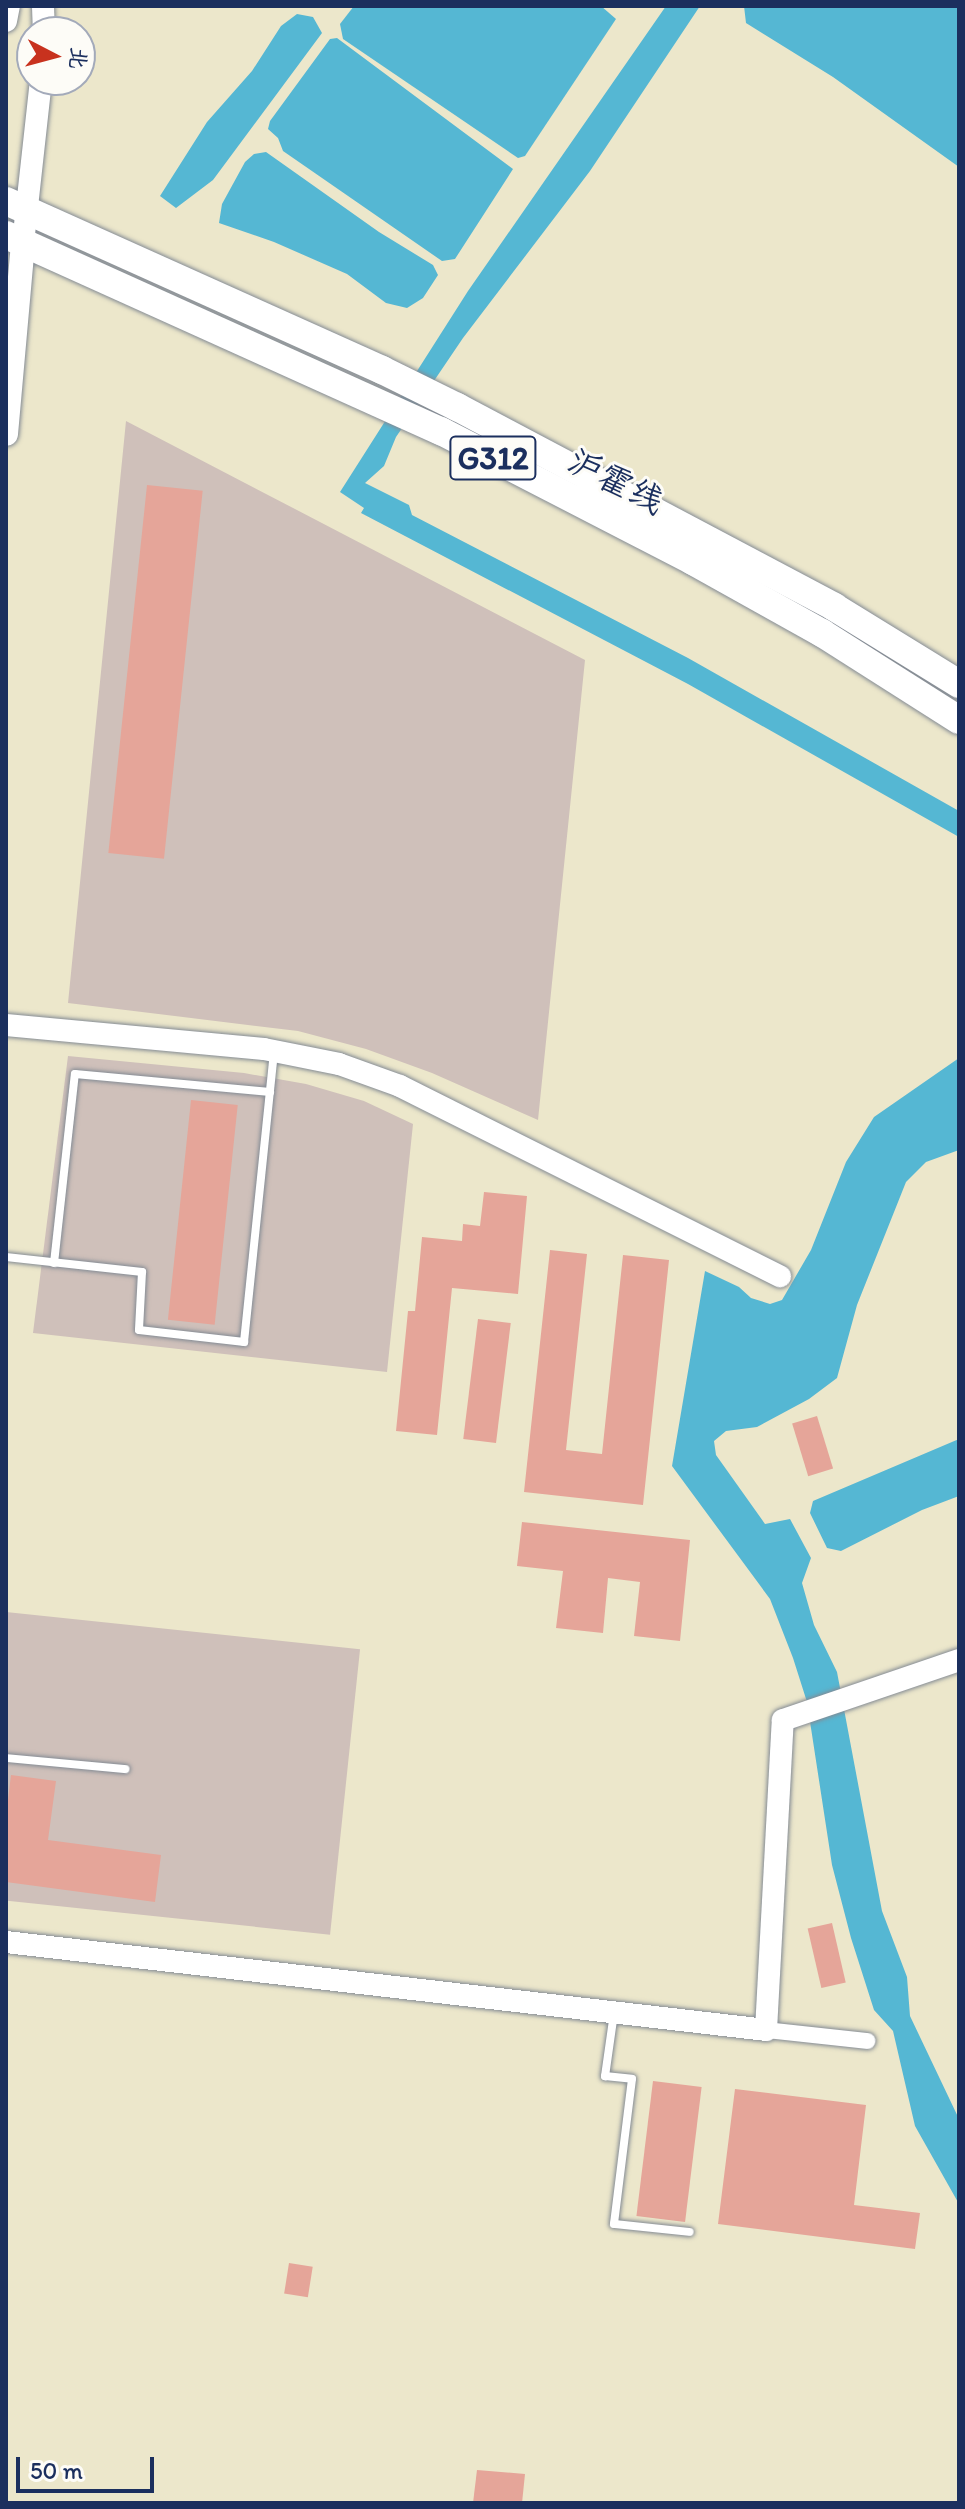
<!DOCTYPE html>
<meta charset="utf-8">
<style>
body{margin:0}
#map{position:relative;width:965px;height:2509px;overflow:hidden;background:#ece7cb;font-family:Itim,"LXGW WenKai TC",sans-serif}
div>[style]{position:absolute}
.industrial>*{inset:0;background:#cfc0ba;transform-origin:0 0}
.water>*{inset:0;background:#55b7d3}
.building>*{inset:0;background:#e5a599;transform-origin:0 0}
.roads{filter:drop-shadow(0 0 2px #848b94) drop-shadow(0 0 2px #848b94)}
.lane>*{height:8px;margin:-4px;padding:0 4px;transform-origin:4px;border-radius:4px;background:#fff}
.street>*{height:16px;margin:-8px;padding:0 8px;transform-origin:8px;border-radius:8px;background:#fff}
.secondary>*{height:22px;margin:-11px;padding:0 11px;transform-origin:11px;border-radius:11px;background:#fff}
.primary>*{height:24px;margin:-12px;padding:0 12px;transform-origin:12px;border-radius:12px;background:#fff}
.highway>*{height:28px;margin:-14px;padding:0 14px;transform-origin:14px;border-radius:14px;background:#fff}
span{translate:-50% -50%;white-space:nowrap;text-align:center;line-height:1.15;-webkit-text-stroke:6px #fdfcf7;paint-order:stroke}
.shield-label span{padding:2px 6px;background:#fdfcf7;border:2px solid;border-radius:6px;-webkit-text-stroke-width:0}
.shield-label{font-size:32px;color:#1b2f5e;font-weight:700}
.street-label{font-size:34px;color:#1b2f5e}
.frame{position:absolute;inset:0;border:8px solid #1b2f5e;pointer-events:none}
.north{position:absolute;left:16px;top:16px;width:80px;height:80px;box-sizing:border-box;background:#fdfcf7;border:2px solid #a3aaba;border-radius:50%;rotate:96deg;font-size:22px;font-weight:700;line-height:32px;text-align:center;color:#1b2f5e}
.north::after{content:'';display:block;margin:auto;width:28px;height:36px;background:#c8321e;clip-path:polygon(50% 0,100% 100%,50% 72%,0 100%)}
.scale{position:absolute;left:16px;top:2457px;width:138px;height:36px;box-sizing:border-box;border:4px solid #1b2f5e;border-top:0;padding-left:10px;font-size:24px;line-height:28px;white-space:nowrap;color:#1b2f5e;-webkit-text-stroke:6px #fdfcf7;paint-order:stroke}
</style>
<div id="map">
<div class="industrial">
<div style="clip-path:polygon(126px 421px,585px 660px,538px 1120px,432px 1073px,366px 1049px,298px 1031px,68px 1003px)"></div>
<div style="clip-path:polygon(68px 1056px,244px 1073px,306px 1084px,364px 1101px,413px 1124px,387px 1372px,33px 1333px)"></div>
<div style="left:6px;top:1612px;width:356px;height:287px;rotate:6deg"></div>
</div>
<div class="water">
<div style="clip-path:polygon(354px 6px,601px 6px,616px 19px,525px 156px,518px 158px,343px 39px,340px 24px)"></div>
<div style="clip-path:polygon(666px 6px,700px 6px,590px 171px,463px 338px,396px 437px,384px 466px,365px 483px,409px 505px,412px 515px,688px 658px,959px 811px,959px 837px,688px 684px,361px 513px,364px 508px,340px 492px,468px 291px)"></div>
<div style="clip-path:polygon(744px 6px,959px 6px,959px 167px,833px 77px,746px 23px)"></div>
<div style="clip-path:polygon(297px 14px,313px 17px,322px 33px,213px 180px,176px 208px,160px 196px,207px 122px,252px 71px,281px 26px)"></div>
<div style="clip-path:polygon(337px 38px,513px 169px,455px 259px,442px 261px,283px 151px,278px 138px,268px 129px,270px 121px,330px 39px)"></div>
<div style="clip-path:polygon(266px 152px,379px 232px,433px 265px,438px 275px,423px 298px,407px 308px,386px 303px,347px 274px,274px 242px,219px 223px,222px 204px,245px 162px,254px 154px)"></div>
<div style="clip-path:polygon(959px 1058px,959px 1150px,926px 1162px,906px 1182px,857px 1305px,837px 1378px,809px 1399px,757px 1427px,726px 1431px,714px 1441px,716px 1455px,765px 1524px,790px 1519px,811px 1558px,802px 1583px,814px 1625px,837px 1672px,882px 1911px,907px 1977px,910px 2016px,959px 2119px,959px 2204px,915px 2126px,893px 2031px,874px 2010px,851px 1938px,832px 1865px,807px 1702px,793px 1658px,770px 1599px,672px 1466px,705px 1271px,739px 1287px,751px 1298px,770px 1304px,782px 1300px,811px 1250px,846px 1162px,874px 1117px)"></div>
<div style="clip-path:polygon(959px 1439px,959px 1496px,922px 1510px,841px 1551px,827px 1548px,810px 1513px,813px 1501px)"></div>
</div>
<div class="building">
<div style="left:147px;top:485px;width:56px;height:370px;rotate:6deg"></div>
<div style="left:191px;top:1100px;width:47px;height:221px;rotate:6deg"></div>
<div style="clip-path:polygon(484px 1192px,527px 1196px,518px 1294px,452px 1288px,437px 1435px,396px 1431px,408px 1311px,415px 1311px,422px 1237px,462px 1241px,463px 1224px,480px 1226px)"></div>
<div style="clip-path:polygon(550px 1250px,587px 1254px,566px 1450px,602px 1454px,623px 1255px,669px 1260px,643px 1505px,524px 1492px)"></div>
<div style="left:478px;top:1319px;width:33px;height:121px;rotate:7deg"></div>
<div style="left:817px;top:1416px;width:55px;height:26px;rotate:73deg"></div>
<div style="clip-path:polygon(522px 1522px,690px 1540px,680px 1641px,634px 1636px,640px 1582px,608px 1578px,603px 1633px,556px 1628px,563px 1571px,517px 1566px)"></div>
<div style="clip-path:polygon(11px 1775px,56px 1781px,48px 1840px,161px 1855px,155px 1902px,6px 1882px,6px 1816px)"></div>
<div style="left:832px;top:1923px;width:61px;height:25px;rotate:77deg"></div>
<div style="left:653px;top:2081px;width:49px;height:136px;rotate:7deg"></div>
<div style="clip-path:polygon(735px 2089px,866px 2105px,854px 2205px,920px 2213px,915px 2249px,718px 2224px)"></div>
<div style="left:289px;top:2263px;width:24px;height:31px;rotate:9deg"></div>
<div style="clip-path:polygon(477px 2470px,525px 2474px,522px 2503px,473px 2503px)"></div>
</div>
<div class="roads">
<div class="lane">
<div style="left:6px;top:1257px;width:137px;rotate:6.3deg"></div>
<div style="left:142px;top:1272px;width:58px;rotate:93deg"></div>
<div style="left:139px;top:1330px;width:106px;rotate:6.5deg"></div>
<div style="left:244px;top:1342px;width:293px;rotate:-84.1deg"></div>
<div style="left:54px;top:1263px;width:190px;rotate:-83.7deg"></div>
<div style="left:75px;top:1074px;width:196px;rotate:5.3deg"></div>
<div style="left:6px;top:1758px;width:120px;rotate:5.3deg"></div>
<div style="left:614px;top:2013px;width:64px;rotate:98.1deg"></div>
<div style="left:605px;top:2076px;width:27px;rotate:6deg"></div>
<div style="left:632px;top:2079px;width:146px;rotate:97.1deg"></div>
<div style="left:614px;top:2224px;width:76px;rotate:6deg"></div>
</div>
<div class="street">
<div style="left:766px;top:2030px;width:102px;rotate:6.2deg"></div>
</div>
<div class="secondary">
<div style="left:43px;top:6px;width:26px;rotate:88deg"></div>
<div style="left:6px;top:21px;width:15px;rotate:-79deg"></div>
<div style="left:23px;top:243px;width:164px;rotate:-83.7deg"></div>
<div style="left:6px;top:1025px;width:259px;rotate:5.3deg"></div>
<div style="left:264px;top:1049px;width:76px;rotate:11.3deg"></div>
<div style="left:339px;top:1064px;width:65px;rotate:19.8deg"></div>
<div style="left:400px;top:1086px;width:425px;rotate:26.6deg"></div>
<div style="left:6px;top:1942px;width:765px;rotate:6.6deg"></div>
<div style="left:766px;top:2030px;width:310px;rotate:-86.9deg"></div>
<div style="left:783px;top:1720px;width:186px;rotate:-18.8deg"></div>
</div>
<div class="primary">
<div style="left:6px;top:434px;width:192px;rotate:-84.9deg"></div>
</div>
<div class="highway">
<div style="left:6px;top:201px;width:412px;rotate:24.2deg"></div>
<div style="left:382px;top:370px;width:84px;rotate:26.3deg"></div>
<div style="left:457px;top:407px;width:427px;rotate:27.9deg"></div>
<div style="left:834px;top:607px;width:147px;rotate:31.6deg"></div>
<div style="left:6px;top:235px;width:477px;rotate:24.3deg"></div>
<div style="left:441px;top:431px;width:284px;rotate:27.3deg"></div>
<div style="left:693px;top:561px;width:148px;rotate:29.2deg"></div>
<div style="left:822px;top:633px;width:162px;rotate:32.4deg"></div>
</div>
</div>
<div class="shield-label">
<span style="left:493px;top:458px">G312</span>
</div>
<div class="street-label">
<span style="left:616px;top:481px;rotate:27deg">沪霍线</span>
</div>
<div class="frame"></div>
<div class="north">北</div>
<div class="scale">50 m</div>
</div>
